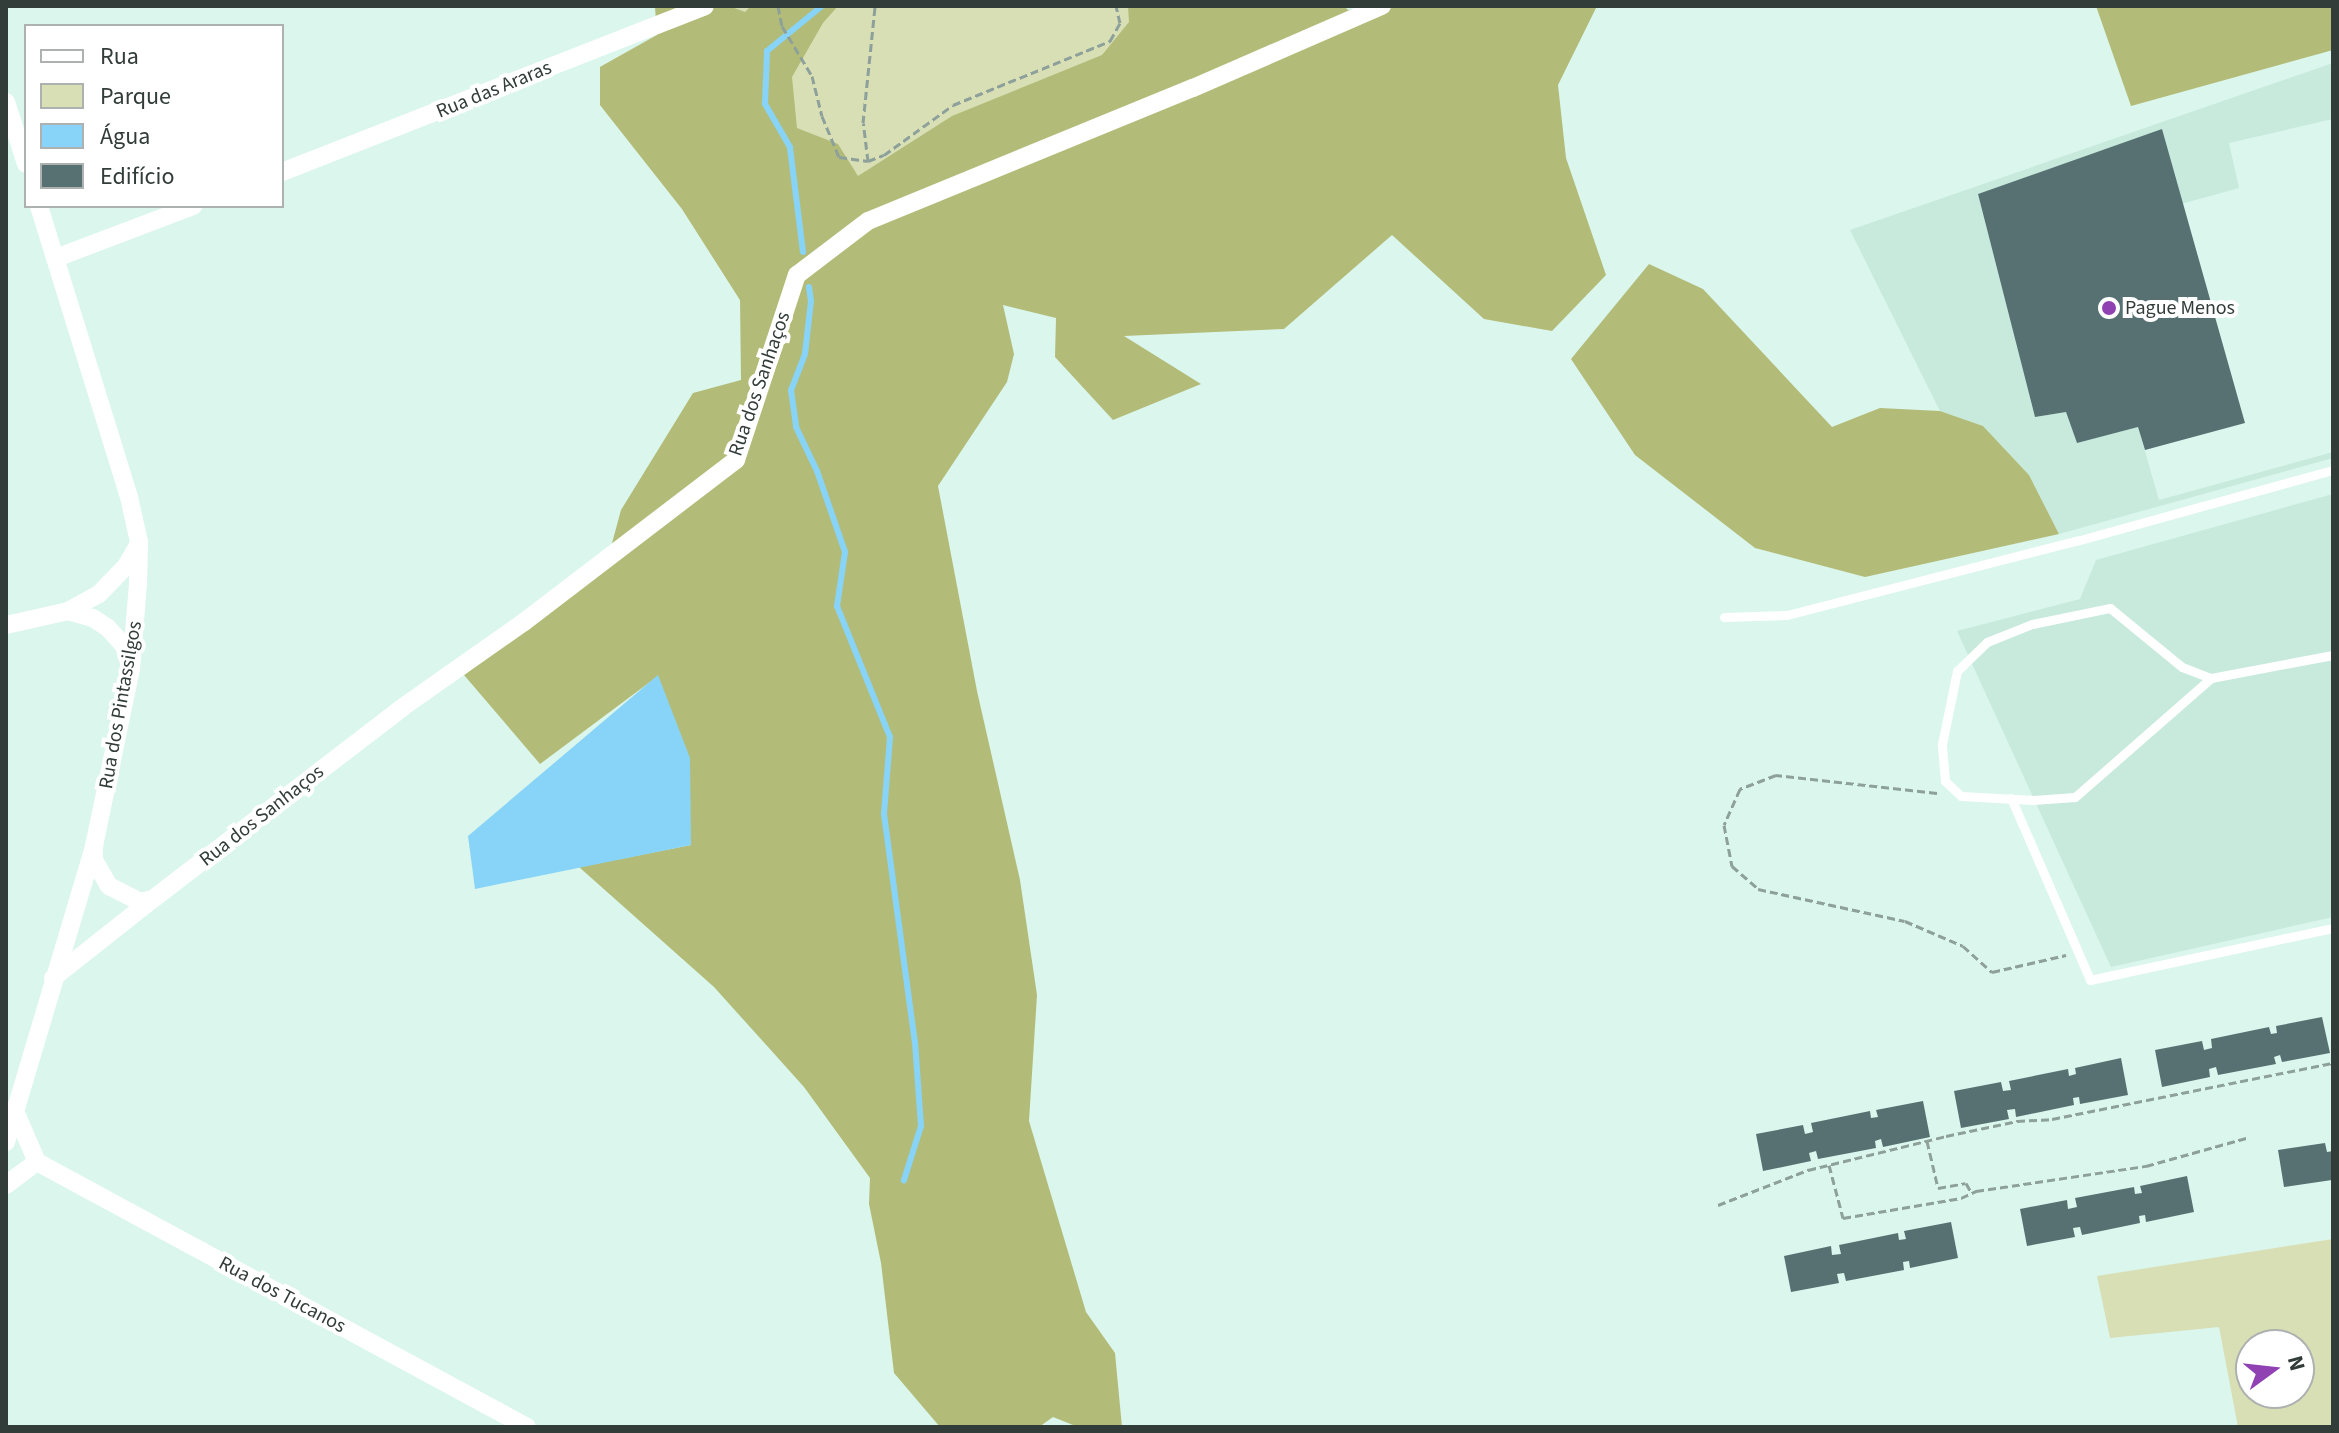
<!DOCTYPE html>
<meta charset="utf-8">
<style>
body{margin:0}
#map{position:relative;width:2339px;height:1433px;overflow:hidden;background:#dbf6ec;font-family:"Source Sans 3",sans-serif}
div>[style]{position:absolute}
.built>*{inset:0;background:#c7eadd}
.green>*{inset:0;background:#d8dfb5}
.forest>*{inset:0;background:#b2bc78}
.water>*{inset:0;background:#88d4f8}
.stream>*{height:6px;margin:-3px;padding:0 3px;transform-origin:3px;border-radius:3px;background:#88d4f8}
.building>*{inset:0;background:#577173}
.path>*{height:3px;margin-top:-1.5px;transform-origin:0;background:repeating-linear-gradient(90deg,#8da09a 0 8px,transparent 0 12px)}
.service>*{height:9px;margin:-4.5px;padding:0 4.5px;transform-origin:4.5px;border-radius:4.5px;background:#fff}
.minor>*{height:18px;margin:-9px;padding:0 9px;transform-origin:9px;border-radius:9px;background:#fff}
.dots>*{width:22px;height:22px;translate:-50% -50%;box-sizing:border-box;border:4px solid #fff;border-radius:50%}
span{translate:-50% -50%;white-space:nowrap;text-align:center;line-height:1.15;-webkit-text-stroke:8px #fff;paint-order:stroke}
.street-label{font-size:20px;color:#323c39}
.poi-label{font-size:20px;color:#323c39}
.left{translate:0 -50%;text-align:left}
.frame{position:absolute;inset:0;border:8px solid #323c39;pointer-events:none}
.legend{position:absolute;left:24px;top:24px;width:260px;height:184px;box-sizing:border-box;background:#fff;border:2px solid #adb1b0;margin:0;padding:10px 14px;list-style:none;font-size:24px;color:#323c39}
.legend li{display:flex;align-items:center;gap:16px;height:40px}
.legend b{width:40px;border:2px solid #adb1b0}
.north{position:absolute;left:2235px;top:1329px;width:80px;height:80px;box-sizing:border-box;background:#fff;border:2px solid #adb1b0;border-radius:50%;rotate:75deg;font-size:22px;font-weight:700;line-height:32px;text-align:center;color:#323c39}
.north::after{content:'';display:block;margin:auto;width:28px;height:36px;background:#9142b2;clip-path:polygon(50% 0,100% 100%,50% 72%,0 100%)}
</style>
<div id="map">
<div class="built">
<div style="clip-path:polygon(2333px 63px,2333px 119px,2229px 143px,2239px 188px,2181px 204px,2162px 130px,1978px 194px,2035px 417px,2066px 412px,2077px 442px,2138px 427px,2159px 500px,2333px 452px,2333px 458px,2059px 534px,2029px 475px,1983px 426px,1940px 411px,1850px 230px)"></div>
<div style="clip-path:polygon(2333px 494px,2333px 917px,2111px 967px,1957px 631px,2080px 599px,2096px 560px)"></div>
</div>
<div class="green">
<div style="clip-path:polygon(658px 6px,1344px 6px,740px 300px,682px 209px,600px 105px,600px 67px,657px 35px)"></div>
<div style="clip-path:polygon(evenodd,2333px 1239px,2333px 1427px,2238px 1427px,2219px 1327px,2110px 1338px,2097px 1276px,2333px 1239px,2299px 1345px,2299px 1393px,2251px 1393px,2251px 1345px,2299px 1345px)"></div>
</div>
<div class="forest">
<div style="clip-path:polygon(729px 6px,745px 12px,751px 6px,838px 6px,823px 23px,792px 77px,797px 128px,838px 144px,858px 176px,952px 116px,1102px 55px,1129px 22px,1128px 6px,1344px 6px,1348px 10px,1384px 6px,1597px 6px,1558px 85px,1566px 158px,1606px 275px,1552px 331px,1484px 319px,1392px 235px,1284px 329px,1124px 336px,1201px 384px,1113px 420px,1055px 357px,1056px 318px,1003px 305px,1014px 354px,1007px 382px,938px 486px,977px 691px,1020px 880px,1037px 995px,1029px 1121px,1086px 1312px,1115px 1353px,1122px 1427px,1078px 1427px,1053px 1417px,1039px 1427px,940px 1427px,894px 1373px,881px 1263px,869px 1204px,870px 1178px,804px 1087px,714px 987px,579px 867px,691px 845px,658px 676px,540px 764px,464px 675px,605px 569px,621px 510px,693px 393px,741px 380px,740px 300px,682px 209px,600px 105px,600px 67px,657px 35px,655px 7px)"></div>
<div style="clip-path:polygon(2096px 6px,2333px 6px,2333px 50px,2131px 106px)"></div>
<div style="clip-path:polygon(1649px 264px,1703px 289px,1832px 427px,1880px 408px,1940px 411px,1983px 426px,2029px 475px,2059px 534px,1865px 577px,1755px 548px,1635px 455px,1571px 359px)"></div>
</div>
<div class="water">
<div style="clip-path:polygon(658px 675px,690px 758px,691px 845px,475px 889px,468px 836px)"></div>
</div>
<div class="stream">
<div style="left:803px;top:252px;width:106px;rotate:-97.1deg"></div>
<div style="left:790px;top:147px;width:50px;rotate:-120.2deg"></div>
<div style="left:765px;top:104px;width:53px;rotate:-87.8deg"></div>
<div style="left:767px;top:51px;width:71px;rotate:-39.3deg"></div>
<div style="left:809px;top:287px;width:14px;rotate:82deg"></div>
<div style="left:811px;top:301px;width:53px;rotate:96.5deg"></div>
<div style="left:805px;top:354px;width:39px;rotate:111deg"></div>
<div style="left:791px;top:390px;width:37px;rotate:82deg"></div>
<div style="left:796px;top:427px;width:49px;rotate:64.5deg"></div>
<div style="left:817px;top:471px;width:86px;rotate:70.9deg"></div>
<div style="left:845px;top:552px;width:55px;rotate:98.4deg"></div>
<div style="left:837px;top:606px;width:141px;rotate:68deg"></div>
<div style="left:890px;top:737px;width:77px;rotate:94.5deg"></div>
<div style="left:884px;top:814px;width:230px;rotate:82.3deg"></div>
<div style="left:915px;top:1042px;width:84px;rotate:85.9deg"></div>
<div style="left:921px;top:1126px;width:57px;rotate:107.5deg"></div>
</div>
<div class="building">
<div style="clip-path:polygon(2162px 129px,2245px 423px,2145px 450px,2138px 427px,2077px 443px,2066px 412px,2035px 417px,1978px 194px)"></div>
<div style="clip-path:polygon(2322px 1017px,2330px 1053px,2282px 1062px,2280px 1055px,2274px 1057px,2276px 1064px,2218px 1075px,2216px 1067px,2209px 1069px,2210px 1077px,2162px 1087px,2155px 1050px,2202px 1041px,2204px 1050px,2212px 1048px,2211px 1039px,2269px 1027px,2271px 1034px,2277px 1033px,2276px 1026px)"></div>
<div style="clip-path:polygon(2121px 1058px,2128px 1095px,2080px 1104px,2079px 1097px,2073px 1098px,2074px 1105px,2016px 1117px,2015px 1109px,2007px 1110px,2009px 1119px,1961px 1128px,1954px 1091px,2001px 1082px,2003px 1091px,2011px 1090px,2009px 1081px,2068px 1069px,2069px 1076px,2076px 1074px,2075px 1068px)"></div>
<div style="clip-path:polygon(1923px 1101px,1930px 1137px,1883px 1147px,1881px 1139px,1875px 1141px,1876px 1148px,1818px 1159px,1816px 1151px,1809px 1153px,1811px 1161px,1763px 1171px,1756px 1134px,1803px 1125px,1805px 1134px,1813px 1132px,1811px 1123px,1870px 1111px,1871px 1118px,1878px 1117px,1876px 1110px)"></div>
<div style="clip-path:polygon(2325px 1143px,2327px 1152px,2333px 1151px,2332px 1180px,2284px 1187px,2278px 1150px)"></div>
<div style="clip-path:polygon(2187px 1176px,2194px 1212px,2146px 1222px,2145px 1215px,2139px 1216px,2140px 1223px,2082px 1235px,2080px 1227px,2073px 1228px,2075px 1237px,2027px 1246px,2020px 1209px,2067px 1200px,2068px 1209px,2077px 1207px,2075px 1198px,2134px 1187px,2135px 1194px,2142px 1193px,2140px 1186px)"></div>
<div style="clip-path:polygon(1951px 1222px,1958px 1258px,1910px 1268px,1909px 1261px,1903px 1262px,1904px 1270px,1846px 1281px,1844px 1273px,1837px 1274px,1839px 1283px,1791px 1292px,1784px 1256px,1831px 1246px,1832px 1255px,1841px 1254px,1839px 1245px,1898px 1233px,1899px 1240px,1906px 1239px,1904px 1231px)"></div>
</div>
<div class="path">
<div style="left:778px;top:6px;width:20px;rotate:79deg"></div>
<div style="left:782px;top:26px;width:58px;rotate:59deg"></div>
<div style="left:812px;top:76px;width:41px;rotate:76deg"></div>
<div style="left:822px;top:116px;width:44px;rotate:67.5deg"></div>
<div style="left:839px;top:157px;width:29px;rotate:8deg"></div>
<div style="left:868px;top:161px;width:17px;rotate:-21deg"></div>
<div style="left:884px;top:155px;width:85px;rotate:-35.9deg"></div>
<div style="left:953px;top:105px;width:170px;rotate:-22.2deg"></div>
<div style="left:1110px;top:41px;width:21px;rotate:-61deg"></div>
<div style="left:1120px;top:23px;width:17px;rotate:-103deg"></div>
<div style="left:868px;top:161px;width:38px;rotate:-97deg"></div>
<div style="left:863px;top:123px;width:118px;rotate:-84.1deg"></div>
<div style="left:1937px;top:793px;width:162px;rotate:-173.6deg"></div>
<div style="left:1776px;top:775px;width:39px;rotate:159deg"></div>
<div style="left:1740px;top:789px;width:39px;rotate:114deg"></div>
<div style="left:1724px;top:825px;width:42px;rotate:79deg"></div>
<div style="left:1732px;top:866px;width:35px;rotate:41deg"></div>
<div style="left:1758px;top:889px;width:150px;rotate:12.3deg"></div>
<div style="left:1905px;top:921px;width:63px;rotate:23.3deg"></div>
<div style="left:1963px;top:946px;width:39px;rotate:42deg"></div>
<div style="left:1992px;top:972px;width:76px;rotate:-12.9deg"></div>
<div style="left:1927px;top:1141px;width:48px;rotate:76.8deg"></div>
<div style="left:1938px;top:1188px;width:28px;rotate:-10deg"></div>
<div style="left:1966px;top:1183px;width:10px;rotate:61deg"></div>
<div style="left:1829px;top:1165px;width:55px;rotate:75.2deg"></div>
<div style="left:1843px;top:1218px;width:120px;rotate:-9.6deg"></div>
<div style="left:1961px;top:1198px;width:17px;rotate:-25deg"></div>
<div style="left:1976px;top:1191px;width:172px;rotate:-8.4deg"></div>
<div style="left:2146px;top:1166px;width:104px;rotate:-15.6deg"></div>
<div style="left:1718px;top:1205px;width:97px;rotate:-21.3deg"></div>
<div style="left:1808px;top:1170px;width:142px;rotate:-13.8deg"></div>
<div style="left:1946px;top:1136px;width:73px;rotate:-11.9deg"></div>
<div style="left:2017px;top:1121px;width:35px;rotate:-3deg"></div>
<div style="left:2052px;top:1119px;width:287px;rotate:-11.3deg"></div>
</div>
<div class="service">
<div style="left:1724px;top:617px;width:63px;rotate:-1.8deg"></div>
<div style="left:1787px;top:615px;width:302px;rotate:-14.4deg"></div>
<div style="left:2080px;top:540px;width:263px;rotate:-15.5deg"></div>
<div style="left:2211px;top:678px;width:181px;rotate:138.8deg"></div>
<div style="left:2075px;top:797px;width:42px;rotate:175.9deg"></div>
<div style="left:2033px;top:800px;width:72px;rotate:-176.8deg"></div>
<div style="left:1961px;top:796px;width:22px;rotate:-137deg"></div>
<div style="left:1945px;top:781px;width:37px;rotate:-95deg"></div>
<div style="left:1942px;top:744px;width:75px;rotate:-78.4deg"></div>
<div style="left:1957px;top:671px;width:42px;rotate:-44deg"></div>
<div style="left:1987px;top:642px;width:48px;rotate:-21.8deg"></div>
<div style="left:2032px;top:624px;width:80px;rotate:-11.6deg"></div>
<div style="left:2110px;top:608px;width:93px;rotate:39.3deg"></div>
<div style="left:2182px;top:667px;width:31px;rotate:21deg"></div>
<div style="left:2211px;top:678px;width:124px;rotate:-10.7deg"></div>
<div style="left:2011px;top:798px;width:198px;rotate:66.5deg"></div>
<div style="left:2090px;top:980px;width:249px;rotate:-12.1deg"></div>
</div>
<div class="minor">
<div style="left:6px;top:102px;width:65px;rotate:72.1deg"></div>
<div style="left:282px;top:172px;width:454px;rotate:-21.4deg"></div>
<div style="left:56px;top:258px;width:147px;rotate:-20.8deg"></div>
<div style="left:68px;top:611px;width:35px;rotate:-29deg"></div>
<div style="left:99px;top:594px;width:39px;rotate:-46deg"></div>
<div style="left:126px;top:566px;width:24px;rotate:-60deg"></div>
<div style="left:6px;top:625px;width:64px;rotate:-12.7deg"></div>
<div style="left:68px;top:611px;width:26px;rotate:16deg"></div>
<div style="left:93px;top:618px;width:18px;rotate:34deg"></div>
<div style="left:108px;top:628px;width:24px;rotate:48deg"></div>
<div style="left:124px;top:646px;width:21px;rotate:73deg"></div>
<div style="left:94px;top:846px;width:14px;rotate:90deg"></div>
<div style="left:94px;top:860px;width:30px;rotate:60deg"></div>
<div style="left:109px;top:886px;width:35px;rotate:27deg"></div>
<div style="left:140px;top:902px;width:13px;rotate:-13deg"></div>
<div style="left:153px;top:899px;width:315px;rotate:-37.5deg"></div>
<div style="left:403px;top:707px;width:148px;rotate:-35.1deg"></div>
<div style="left:524px;top:622px;width:267px;rotate:-37.4deg"></div>
<div style="left:736px;top:460px;width:195px;rotate:-71.8deg"></div>
<div style="left:797px;top:275px;width:89px;rotate:-37.3deg"></div>
<div style="left:868px;top:221px;width:351px;rotate:-22.3deg"></div>
<div style="left:1193px;top:88px;width:206px;rotate:-23.5deg"></div>
<div style="left:53px;top:978px;width:127px;rotate:-38.3deg"></div>
<div style="left:15px;top:1111px;width:56px;rotate:66.7deg"></div>
<div style="left:37px;top:1162px;width:557px;rotate:28.41deg"></div>
<div style="left:6px;top:1142px;width:309px;rotate:-73.4deg"></div>
<div style="left:94px;top:846px;width:181px;rotate:-78.2deg"></div>
<div style="left:131px;top:669px;width:86px;rotate:-85.3deg"></div>
<div style="left:138px;top:583px;width:41px;rotate:-88.6deg"></div>
<div style="left:139px;top:542px;width:46px;rotate:-102.5deg"></div>
<div style="left:129px;top:497px;width:305px;rotate:-107.2deg"></div>
<div style="left:6px;top:1185px;width:39px;rotate:-37deg"></div>
</div>
<div class="dots">
<div style="left:2109px;top:308px;background:#9142b2"></div>
</div>
<div class="street-label">
<span style="left:494px;top:90px;rotate:-22deg">Rua das Araras</span>
<span style="left:760px;top:384px;rotate:-71deg">Rua dos Sanhaços</span>
<span style="left:121px;top:705px;rotate:-80deg">Rua dos Pintassilgos</span>
<span style="left:262px;top:816px;rotate:-38deg">Rua dos Sanhaços</span>
<span style="left:282px;top:1295px;rotate:28deg">Rua dos Tucanos</span>
</div>
<div class="poi-label">
<span class="left" style="left:2125px;top:308px">Pague Menos</span>
</div>
<div class="frame"></div>
<ul class="legend">
<li><b style="height:10px;background:#fff"></b>Rua</li>
<li><b style="height:22px;background:#d8dfb5"></b>Parque</li>
<li><b style="height:22px;background:#88d4f8"></b>Água</li>
<li><b style="height:22px;background:#577173"></b>Edifício</li>
</ul>
<div class="north">N</div>
</div>
